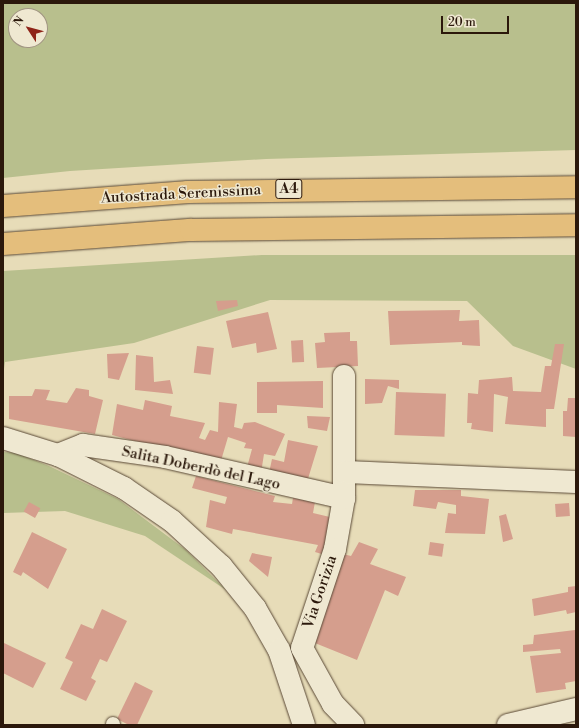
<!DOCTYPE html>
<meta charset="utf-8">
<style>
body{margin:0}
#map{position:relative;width:579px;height:728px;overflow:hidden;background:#e7dcb8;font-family:"Libre Bodoni",serif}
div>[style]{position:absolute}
.green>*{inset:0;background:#b8bf8d}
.building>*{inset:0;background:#d59e8d;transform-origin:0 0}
.roads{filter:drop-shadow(0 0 1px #5a4936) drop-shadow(0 0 1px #5a4936)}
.service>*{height:14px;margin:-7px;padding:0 7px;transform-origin:7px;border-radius:7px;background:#efe8d1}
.minor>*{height:22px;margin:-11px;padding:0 11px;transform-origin:11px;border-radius:11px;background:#efe8d1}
.tertiary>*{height:22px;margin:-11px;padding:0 11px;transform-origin:11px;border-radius:11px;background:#efe8d1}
.motorway>*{height:22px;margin:-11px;padding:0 11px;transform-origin:11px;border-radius:11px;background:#e4be7c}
span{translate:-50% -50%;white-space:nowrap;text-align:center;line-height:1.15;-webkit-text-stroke:3px #efe8d1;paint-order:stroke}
.shield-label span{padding:1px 3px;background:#efe8d1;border:1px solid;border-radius:3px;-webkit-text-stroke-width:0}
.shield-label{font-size:14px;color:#2b180b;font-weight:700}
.street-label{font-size:15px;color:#2b180b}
.frame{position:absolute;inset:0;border:4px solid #2b180b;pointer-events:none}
.north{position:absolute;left:8px;top:8px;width:40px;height:40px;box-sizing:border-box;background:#efe8d1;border:1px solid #a19582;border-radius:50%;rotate:306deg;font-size:11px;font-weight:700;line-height:16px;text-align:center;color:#2b180b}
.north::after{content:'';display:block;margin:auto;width:14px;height:18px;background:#8f2418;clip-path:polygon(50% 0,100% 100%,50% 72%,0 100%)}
.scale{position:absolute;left:441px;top:16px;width:68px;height:18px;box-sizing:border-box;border:2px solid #2b180b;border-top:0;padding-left:5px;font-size:12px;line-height:14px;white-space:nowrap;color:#2b180b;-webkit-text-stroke:3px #efe8d1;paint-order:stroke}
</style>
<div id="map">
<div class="green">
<div style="clip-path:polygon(evenodd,3px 3px,576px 3px,576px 150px,266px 159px,70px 171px,3px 178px,3px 3px,16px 16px,40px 16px,40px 40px,16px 40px,16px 16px)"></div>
<div style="clip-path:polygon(262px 255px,576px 255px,576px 369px,513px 346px,467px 301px,270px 300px,134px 343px,5px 362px,3px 376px,3px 271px)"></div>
<div style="clip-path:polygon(3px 452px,16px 453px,49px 466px,118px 499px,186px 550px,226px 590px,145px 536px,65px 511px,3px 513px)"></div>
</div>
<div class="building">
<div style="clip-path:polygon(237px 300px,238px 306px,218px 311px,216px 301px)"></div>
<div style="clip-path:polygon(460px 310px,459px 321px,479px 320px,480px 346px,462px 345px,462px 342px,390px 345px,388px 311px)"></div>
<div style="clip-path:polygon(268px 312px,277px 349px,257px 353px,256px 343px,232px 348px,226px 321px)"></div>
<div style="clip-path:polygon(350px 332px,350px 341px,357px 341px,358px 366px,317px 368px,315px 343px,325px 342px,324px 333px)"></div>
<div style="left:303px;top:340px;width:22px;height:12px;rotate:87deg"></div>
<div style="clip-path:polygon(555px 344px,564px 344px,554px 409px,546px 409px,546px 427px,505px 424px,508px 397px,494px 394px,493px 432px,471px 429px,472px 423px,467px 423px,468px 393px,478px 394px,479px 380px,512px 377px,513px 391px,541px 392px,545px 366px,551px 366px)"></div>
<div style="left:197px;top:346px;width:17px;height:27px;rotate:7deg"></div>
<div style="clip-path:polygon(129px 353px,119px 380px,108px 378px,107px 354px)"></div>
<div style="clip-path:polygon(136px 355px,153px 357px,154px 382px,170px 380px,173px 394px,135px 390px)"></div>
<div style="clip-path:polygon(365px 379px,399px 380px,399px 389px,388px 386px,382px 403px,365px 404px)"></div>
<div style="clip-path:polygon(323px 381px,323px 408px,277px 405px,277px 413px,257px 413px,257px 382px)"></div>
<div style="clip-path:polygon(76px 388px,89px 390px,89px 396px,103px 400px,95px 434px,9px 419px,9px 396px,32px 396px,35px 389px,50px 390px,46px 400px,67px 403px)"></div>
<div style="left:396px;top:392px;width:50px;height:43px;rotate:2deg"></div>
<div style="clip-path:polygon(568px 398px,576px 398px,576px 437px,563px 436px,563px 411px,567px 411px)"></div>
<div style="clip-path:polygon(145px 400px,172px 406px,170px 416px,205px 423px,199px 438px,205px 440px,210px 430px,218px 432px,219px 402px,237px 404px,234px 427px,242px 429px,244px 423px,255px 422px,285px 434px,275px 456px,264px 454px,261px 473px,246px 471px,252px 449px,244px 448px,246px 443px,228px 437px,220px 464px,112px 435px,117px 404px,143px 410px)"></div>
<div style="clip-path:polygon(307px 416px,330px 417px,327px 431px,308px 428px)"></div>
<div style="clip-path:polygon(288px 440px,318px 446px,307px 482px,269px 473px,272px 459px,284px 462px)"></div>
<div style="clip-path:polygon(196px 476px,275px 496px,273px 502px,292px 504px,293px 498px,315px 502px,313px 513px,334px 518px,325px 555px,315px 552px,318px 545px,233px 529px,232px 534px,206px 527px,210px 500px,225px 504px,227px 497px,192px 488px)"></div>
<div style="clip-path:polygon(415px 490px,461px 490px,461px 496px,489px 499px,485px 534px,445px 533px,448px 513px,456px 514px,456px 505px,438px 502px,436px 509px,413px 506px)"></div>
<div style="left:29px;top:502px;width:13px;height:11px;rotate:29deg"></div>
<div style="left:569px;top:503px;width:13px;height:14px;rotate:86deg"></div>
<div style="clip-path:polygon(506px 514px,513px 539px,503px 542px,499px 516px)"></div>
<div style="clip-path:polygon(32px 532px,67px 549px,48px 589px,23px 572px,21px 576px,13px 572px)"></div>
<div style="clip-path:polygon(359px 542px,378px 549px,370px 564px,406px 577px,398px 596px,385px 590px,357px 660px,310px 641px,343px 554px,351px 556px)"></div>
<div style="left:430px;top:542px;width:14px;height:13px;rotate:8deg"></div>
<div style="clip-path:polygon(252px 553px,272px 557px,268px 577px,249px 561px)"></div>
<div style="clip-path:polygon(576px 586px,576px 612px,567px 614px,566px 610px,534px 616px,532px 599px,568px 592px,568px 587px)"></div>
<div style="clip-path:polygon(102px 609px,127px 621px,107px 662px,100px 659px,91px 678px,96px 681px,86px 701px,60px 689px,73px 662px,65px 658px,81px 624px,93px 629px)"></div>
<div style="clip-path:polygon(575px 630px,576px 681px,565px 683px,566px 689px,536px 693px,530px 656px,561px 653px,560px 649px,523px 652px,523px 645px,533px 644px,534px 635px)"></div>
<div style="clip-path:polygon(4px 643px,46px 663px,33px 688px,3px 673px)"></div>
<div style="clip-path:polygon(135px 682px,153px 691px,137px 725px,129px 725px,117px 719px)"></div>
</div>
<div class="roads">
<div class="service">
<div style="left:113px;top:724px;width:1px;rotate:90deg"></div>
</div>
<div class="minor">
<div style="left:344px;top:376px;width:122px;rotate:90deg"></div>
<div style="left:344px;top:498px;width:52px;rotate:100deg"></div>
<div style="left:335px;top:549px;width:104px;rotate:108.4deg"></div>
<div style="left:302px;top:648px;width:64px;rotate:61deg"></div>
<div style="left:333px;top:704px;width:29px;rotate:46deg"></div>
<div style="left:58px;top:455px;width:27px;rotate:-22deg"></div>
<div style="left:83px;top:445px;width:83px;rotate:8.3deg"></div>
<div style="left:165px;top:457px;width:184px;rotate:12.9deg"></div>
<div style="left:346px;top:472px;width:230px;rotate:2.5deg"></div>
<div style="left:508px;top:725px;width:70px;rotate:-13.2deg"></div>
</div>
<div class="tertiary">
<div style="left:3px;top:438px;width:58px;rotate:17.2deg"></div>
<div style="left:58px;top:455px;width:74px;rotate:26.6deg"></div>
<div style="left:124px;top:488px;width:58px;rotate:34.5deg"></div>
<div style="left:172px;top:521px;width:67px;rotate:42.6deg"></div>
<div style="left:221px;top:566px;width:54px;rotate:51deg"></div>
<div style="left:255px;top:608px;width:48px;rotate:60.3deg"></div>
<div style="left:279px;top:650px;width:79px;rotate:71.6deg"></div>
</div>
<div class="motorway">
<div style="left:3px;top:206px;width:186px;rotate:-4.3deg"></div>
<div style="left:188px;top:192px;width:388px;rotate:-0.7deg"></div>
<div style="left:3px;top:244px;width:189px;rotate:-4.3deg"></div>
<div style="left:191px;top:230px;width:385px;rotate:-0.7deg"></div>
</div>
</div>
<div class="shield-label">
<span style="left:289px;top:189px">A4</span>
</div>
<div class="street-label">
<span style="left:181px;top:194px;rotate:-3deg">Autostrada Serenissima</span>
<span style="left:201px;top:468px;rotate:12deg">Salita Doberdò del Lago</span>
<span style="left:320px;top:592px;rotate:-71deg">Via Gorizia</span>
</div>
<div class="frame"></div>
<div class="north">N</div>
<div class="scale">20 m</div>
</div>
